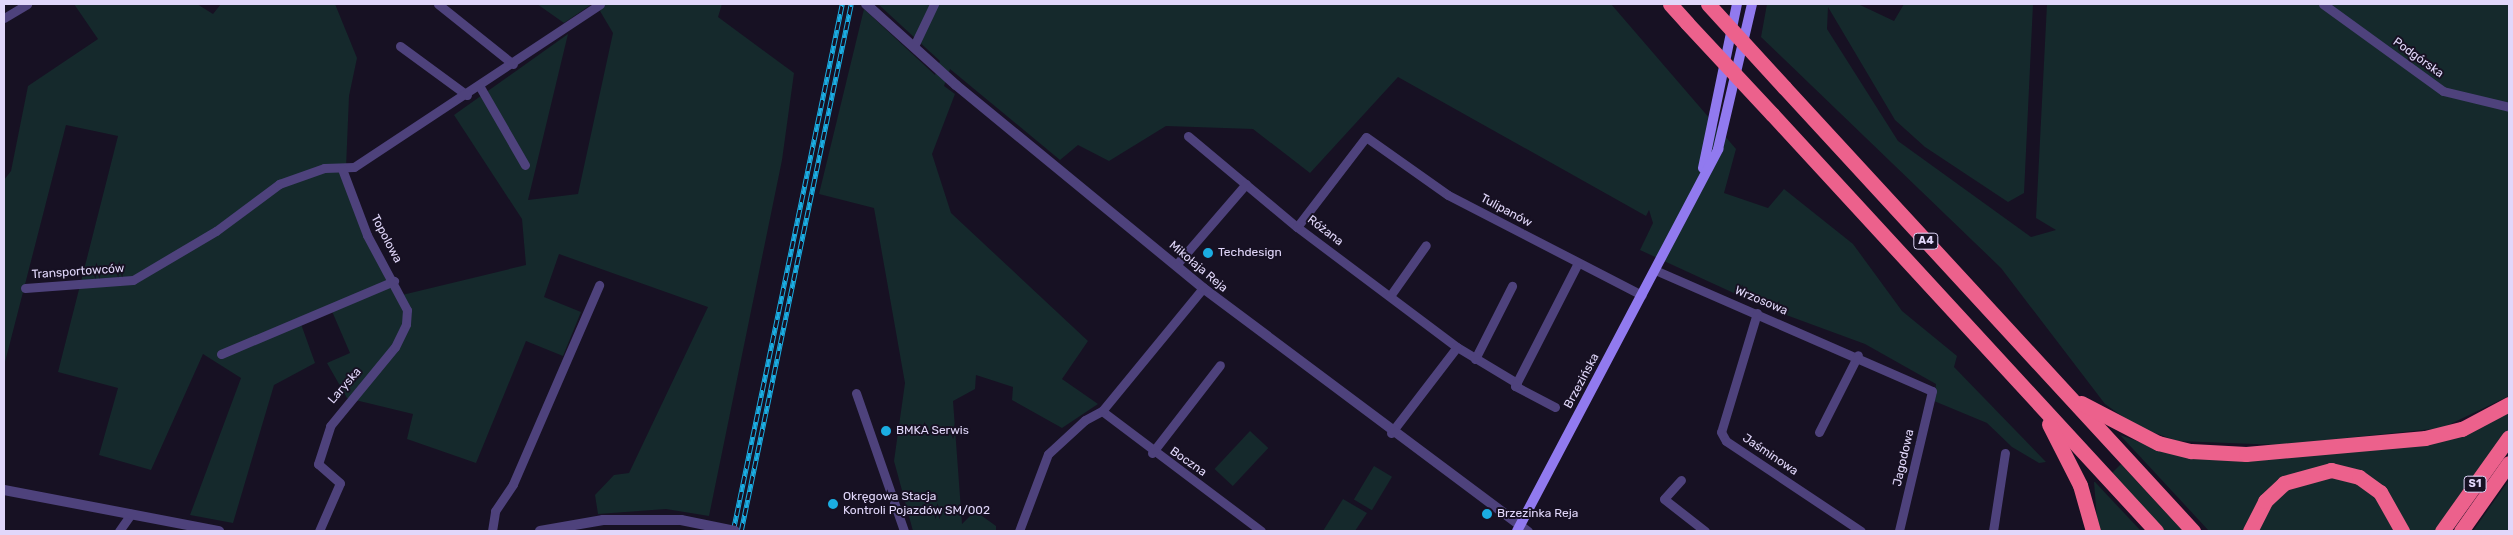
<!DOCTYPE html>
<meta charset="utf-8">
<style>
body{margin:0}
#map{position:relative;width:2513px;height:535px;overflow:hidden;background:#171123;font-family:Rubik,sans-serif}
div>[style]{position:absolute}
.green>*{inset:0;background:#15292c;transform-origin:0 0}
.minor>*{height:9px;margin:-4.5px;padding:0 4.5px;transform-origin:4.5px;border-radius:4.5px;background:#4e427c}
.tertiary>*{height:10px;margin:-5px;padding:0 5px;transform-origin:5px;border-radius:5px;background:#4e427c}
.secondary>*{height:10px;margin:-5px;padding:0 5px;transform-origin:5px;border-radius:5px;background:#917aef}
.motorway>*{height:15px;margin:-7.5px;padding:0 7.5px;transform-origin:7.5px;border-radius:7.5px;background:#ec618c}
.rail>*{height:4.5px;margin-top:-2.25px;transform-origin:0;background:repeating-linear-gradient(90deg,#171123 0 8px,#1bade2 0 16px);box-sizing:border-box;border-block:1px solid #1bade2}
.tertiary-bridge>*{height:10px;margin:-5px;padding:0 5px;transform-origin:5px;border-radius:5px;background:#4e427c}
.motorway-bridge>*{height:15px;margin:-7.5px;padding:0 7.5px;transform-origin:7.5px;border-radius:7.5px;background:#ec618c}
.dots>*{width:14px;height:14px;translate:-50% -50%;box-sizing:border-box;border:2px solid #171123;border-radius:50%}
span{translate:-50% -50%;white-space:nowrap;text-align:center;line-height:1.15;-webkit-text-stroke:4px #171123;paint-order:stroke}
.shield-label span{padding:1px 4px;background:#171123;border:1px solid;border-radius:4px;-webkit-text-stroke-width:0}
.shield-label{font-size:11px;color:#e1d7fa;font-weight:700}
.street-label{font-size:12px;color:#e1d7fa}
.poi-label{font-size:12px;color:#e1d7fa}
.left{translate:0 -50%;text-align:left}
.frame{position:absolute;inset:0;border:5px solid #e1d7fa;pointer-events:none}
</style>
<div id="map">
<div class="green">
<div style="clip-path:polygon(74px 4px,197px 4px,213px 14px,221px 4px,335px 4px,357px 58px,349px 96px,346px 168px,374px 252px,398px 296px,526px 265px,522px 219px,454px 115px,568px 34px,528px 200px,578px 194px,613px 33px,600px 11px,605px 4px,722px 4px,718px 17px,794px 73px,782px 160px,709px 516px,666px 509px,598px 514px,595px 495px,614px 475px,629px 473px,708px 307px,559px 254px,544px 297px,581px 312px,563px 356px,526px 341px,476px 463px,407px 439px,413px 414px,347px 398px,327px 363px,350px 353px,331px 309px,301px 324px,315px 363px,274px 385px,233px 523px,190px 515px,241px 378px,203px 354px,151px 470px,99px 455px,118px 388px,58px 372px,118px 136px,66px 125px,4px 366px,4px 180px,11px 171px,28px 86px,98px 39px)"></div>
<div style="clip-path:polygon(537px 4px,592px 4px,564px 23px)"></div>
<div style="clip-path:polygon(878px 4px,1611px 4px,1736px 149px,1724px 193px,1768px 208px,1784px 189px,1853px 244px,1902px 311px,1957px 356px,1954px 367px,2046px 462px,2039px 463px,2012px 447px,1987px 423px,1934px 401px,1936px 384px,1865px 344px,1762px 306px,1640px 250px,1653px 223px,1649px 210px,1646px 216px,1398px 77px,1310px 173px,1253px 129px,1166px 126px,1109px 161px,1078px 145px,1060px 160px,950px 69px,944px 86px,955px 94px,932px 154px,951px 213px,1088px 341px,1062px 379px,1098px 404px,1062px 428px,1012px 400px,1013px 387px,976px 375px,975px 389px,953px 401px,962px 524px,975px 511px,996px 526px,996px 531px,913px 531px,894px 461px,905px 383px,874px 208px,819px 194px,864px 9px,935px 75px,940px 61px)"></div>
<div style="clip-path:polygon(1767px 4px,1858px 4px,1894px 21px,1904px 4px,2033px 4px,2024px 193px,2008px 202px,1925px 147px,1895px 120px,1828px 7px,1827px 29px,1898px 141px,2031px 237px,2056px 230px,2036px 218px,2047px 4px,2509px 4px,2509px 396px,2442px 428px,2280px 445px,2177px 441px,2136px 426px,2105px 404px,2001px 268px,1761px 37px)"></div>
<div style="clip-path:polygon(2509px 407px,2509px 430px,2435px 531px,2406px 531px,2379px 486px,2301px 471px,2246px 531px,2209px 531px,2120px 435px,2168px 452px,2412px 444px)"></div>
<div style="left:1250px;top:431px;width:25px;height:52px;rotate:43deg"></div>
<div style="clip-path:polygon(2121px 464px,2183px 531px,2164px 531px,2111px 474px)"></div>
<div style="left:1374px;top:466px;width:21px;height:39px;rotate:31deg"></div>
<div style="clip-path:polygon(2323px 473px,2367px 486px,2400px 531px,2252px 531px,2269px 497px)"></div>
<div style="clip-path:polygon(2509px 480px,2509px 531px,2473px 531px,2499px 494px)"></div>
<div style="clip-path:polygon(2094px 482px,2095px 482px,2141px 531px,2098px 531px)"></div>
<div style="clip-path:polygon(1343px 499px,1367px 513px,1355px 531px,1323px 531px)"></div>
</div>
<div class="minor">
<div style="left:438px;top:4px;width:96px;rotate:38.7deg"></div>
<div style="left:2323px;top:4px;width:148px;rotate:35.9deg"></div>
<div style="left:2443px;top:91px;width:68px;rotate:13.6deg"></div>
<div style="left:4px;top:18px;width:27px;rotate:-31deg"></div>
<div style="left:400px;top:46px;width:83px;rotate:36.2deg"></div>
<div style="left:914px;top:46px;width:47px;rotate:-64.5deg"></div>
<div style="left:480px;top:87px;width:90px;rotate:60deg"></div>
<div style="left:1188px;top:136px;width:142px;rotate:39.9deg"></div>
<div style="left:1297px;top:227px;width:200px;rotate:36.9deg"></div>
<div style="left:1457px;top:347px;width:70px;rotate:31deg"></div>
<div style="left:1297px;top:227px;width:113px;rotate:-52.5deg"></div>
<div style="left:1366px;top:137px;width:100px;rotate:35.3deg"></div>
<div style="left:1448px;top:195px;width:218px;rotate:27.3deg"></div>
<div style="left:1176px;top:265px;width:107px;rotate:-49.2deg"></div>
<div style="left:1655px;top:270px;width:302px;rotate:23.6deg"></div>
<div style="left:1932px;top:391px;width:144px;rotate:103.3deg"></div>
<div style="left:25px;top:288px;width:108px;rotate:-4.2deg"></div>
<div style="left:133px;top:280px;width:96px;rotate:-30.6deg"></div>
<div style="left:216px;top:231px;width:79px;rotate:-36.7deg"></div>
<div style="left:279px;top:184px;width:48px;rotate:-19.6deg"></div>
<div style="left:324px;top:168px;width:30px;rotate:-2deg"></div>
<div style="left:354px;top:167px;width:295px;rotate:-33.5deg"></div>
<div style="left:1390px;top:296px;width:62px;rotate:-54.8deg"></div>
<div style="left:1757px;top:313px;width:124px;rotate:106.8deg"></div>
<div style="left:1721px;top:432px;width:10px;rotate:61deg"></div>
<div style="left:1726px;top:441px;width:162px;rotate:33.7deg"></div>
<div style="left:221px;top:354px;width:188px;rotate:-22.9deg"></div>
<div style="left:1475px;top:359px;width:82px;rotate:-63.1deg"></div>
<div style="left:856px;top:393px;width:146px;rotate:70.8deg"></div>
<div style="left:1555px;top:407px;width:45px;rotate:-152.3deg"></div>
<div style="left:1515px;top:386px;width:138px;rotate:-62.9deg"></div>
<div style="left:1102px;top:411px;width:199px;rotate:37deg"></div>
<div style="left:1819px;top:432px;width:86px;rotate:-63.1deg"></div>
<div style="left:1391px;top:433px;width:108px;rotate:-52.5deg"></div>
<div style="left:1152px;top:453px;width:111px;rotate:-52.3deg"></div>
<div style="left:1681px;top:480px;width:25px;rotate:132deg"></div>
<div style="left:1664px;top:499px;width:52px;rotate:38deg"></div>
<div style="left:1520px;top:525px;width:10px;rotate:37deg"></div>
<div style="left:119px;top:531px;width:21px;rotate:-55deg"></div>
<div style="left:319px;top:531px;width:52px;rotate:-66.4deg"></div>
<div style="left:340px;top:483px;width:29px;rotate:-139deg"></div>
<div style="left:318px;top:464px;width:40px;rotate:-72deg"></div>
<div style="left:330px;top:426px;width:102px;rotate:-50.6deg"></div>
<div style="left:395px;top:347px;width:25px;rotate:-64deg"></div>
<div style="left:406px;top:324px;width:14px;rotate:-86deg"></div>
<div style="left:407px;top:310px;width:85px;rotate:-118.1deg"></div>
<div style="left:367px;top:235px;width:71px;rotate:-110.7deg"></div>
<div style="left:492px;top:531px;width:20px;rotate:-81deg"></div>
<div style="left:495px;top:511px;width:32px;rotate:-56deg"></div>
<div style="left:513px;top:484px;width:217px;rotate:-66.6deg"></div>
<div style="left:1019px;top:531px;width:82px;rotate:-69.4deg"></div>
<div style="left:1048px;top:454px;width:50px;rotate:-42.6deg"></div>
<div style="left:1085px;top:420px;width:19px;rotate:-28deg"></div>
<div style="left:1102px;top:411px;width:159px;rotate:-50.6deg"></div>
<div style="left:1993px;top:531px;width:79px;rotate:-81.3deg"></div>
</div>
<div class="tertiary">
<div style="left:866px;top:4px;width:121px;rotate:42deg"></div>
<div style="left:956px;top:85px;width:320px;rotate:39.4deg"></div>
<div style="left:1203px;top:288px;width:396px;rotate:36.8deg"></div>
<div style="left:4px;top:490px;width:219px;rotate:10.8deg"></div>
<div style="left:540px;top:531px;width:64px;rotate:-9.9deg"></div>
<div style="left:603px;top:520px;width:78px"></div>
</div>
<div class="secondary">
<div style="left:1703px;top:168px;width:167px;rotate:-78.3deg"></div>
<div style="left:1517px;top:531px;width:432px;rotate:-62.2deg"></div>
<div style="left:1718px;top:149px;width:149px;rotate:-76.8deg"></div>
</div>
<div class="motorway">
<div style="left:1670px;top:4px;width:25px;rotate:48deg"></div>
<div style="left:1784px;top:87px;width:604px;rotate:47.35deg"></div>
<div style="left:1772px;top:114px;width:567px;rotate:47.36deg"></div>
<div style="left:2081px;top:403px;width:87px;rotate:27.5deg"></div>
<div style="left:2158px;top:443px;width:34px;rotate:14deg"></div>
<div style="left:2191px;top:451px;width:55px;rotate:3.1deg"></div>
<div style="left:2246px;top:454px;width:180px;rotate:-5.1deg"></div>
<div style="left:2425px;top:438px;width:38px;rotate:-14deg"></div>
<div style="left:2462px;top:429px;width:53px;rotate:-28deg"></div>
<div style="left:2049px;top:424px;width:68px;rotate:63.1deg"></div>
<div style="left:2080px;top:485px;width:48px;rotate:74.2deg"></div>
<div style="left:2250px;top:531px;width:34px;rotate:-63deg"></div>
<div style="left:2265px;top:501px;width:26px;rotate:-43deg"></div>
<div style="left:2284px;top:483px;width:49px;rotate:-15.5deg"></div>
<div style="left:2331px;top:470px;width:29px;rotate:14deg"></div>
<div style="left:2359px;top:477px;width:26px;rotate:36deg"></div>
<div style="left:2380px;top:492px;width:45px;rotate:60.6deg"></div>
<div style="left:2442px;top:531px;width:115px;rotate:-54.5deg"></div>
<div style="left:2461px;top:531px;width:83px;rotate:-54.8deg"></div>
</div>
<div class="rail">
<div style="left:733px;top:531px;width:538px;rotate:-78.31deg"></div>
<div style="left:741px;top:531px;width:538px;rotate:-78.21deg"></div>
</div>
<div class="tertiary-bridge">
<div style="left:681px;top:520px;width:55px;rotate:11.5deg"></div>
</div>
<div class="motorway-bridge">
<div style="left:1708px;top:4px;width:113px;rotate:47.5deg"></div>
<div style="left:1687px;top:23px;width:125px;rotate:47deg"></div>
</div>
<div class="dots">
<div style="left:1208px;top:253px;background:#1bade2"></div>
<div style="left:886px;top:431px;background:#1bade2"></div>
<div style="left:833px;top:504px;background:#1bade2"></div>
<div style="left:1487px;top:514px;background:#1bade2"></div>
</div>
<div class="shield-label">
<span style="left:1926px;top:241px">A4</span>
<span style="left:2475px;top:484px">S1</span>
</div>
<div class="street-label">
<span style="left:2418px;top:58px;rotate:36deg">Podgórska</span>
<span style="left:1506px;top:211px;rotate:28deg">Tulipanów</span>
<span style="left:1325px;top:231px;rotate:37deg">Różana</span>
<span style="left:386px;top:239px;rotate:62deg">Topolowa</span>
<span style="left:1198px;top:267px;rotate:40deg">Mikołaja Reja</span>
<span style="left:78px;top:272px;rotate:-4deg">Transportowców</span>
<span style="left:1761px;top:301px;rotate:23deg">Wrzosowa</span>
<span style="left:1582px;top:381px;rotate:-62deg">Brzezińska</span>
<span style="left:345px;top:386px;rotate:-49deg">Laryska</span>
<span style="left:1770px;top:455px;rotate:34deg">Jaśminowa</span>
<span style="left:1904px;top:458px;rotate:-77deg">Jagodowa</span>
<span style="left:1188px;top:462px;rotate:35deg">Boczna</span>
</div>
<div class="poi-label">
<span class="left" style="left:1218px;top:253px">Techdesign</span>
<span class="left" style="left:896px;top:431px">BMKA Serwis</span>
<span class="left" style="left:843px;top:504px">Okręgowa Stacja<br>Kontroli Pojazdów SM/002</span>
<span class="left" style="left:1497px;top:514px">Brzezinka Reja</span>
</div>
<div class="frame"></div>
</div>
